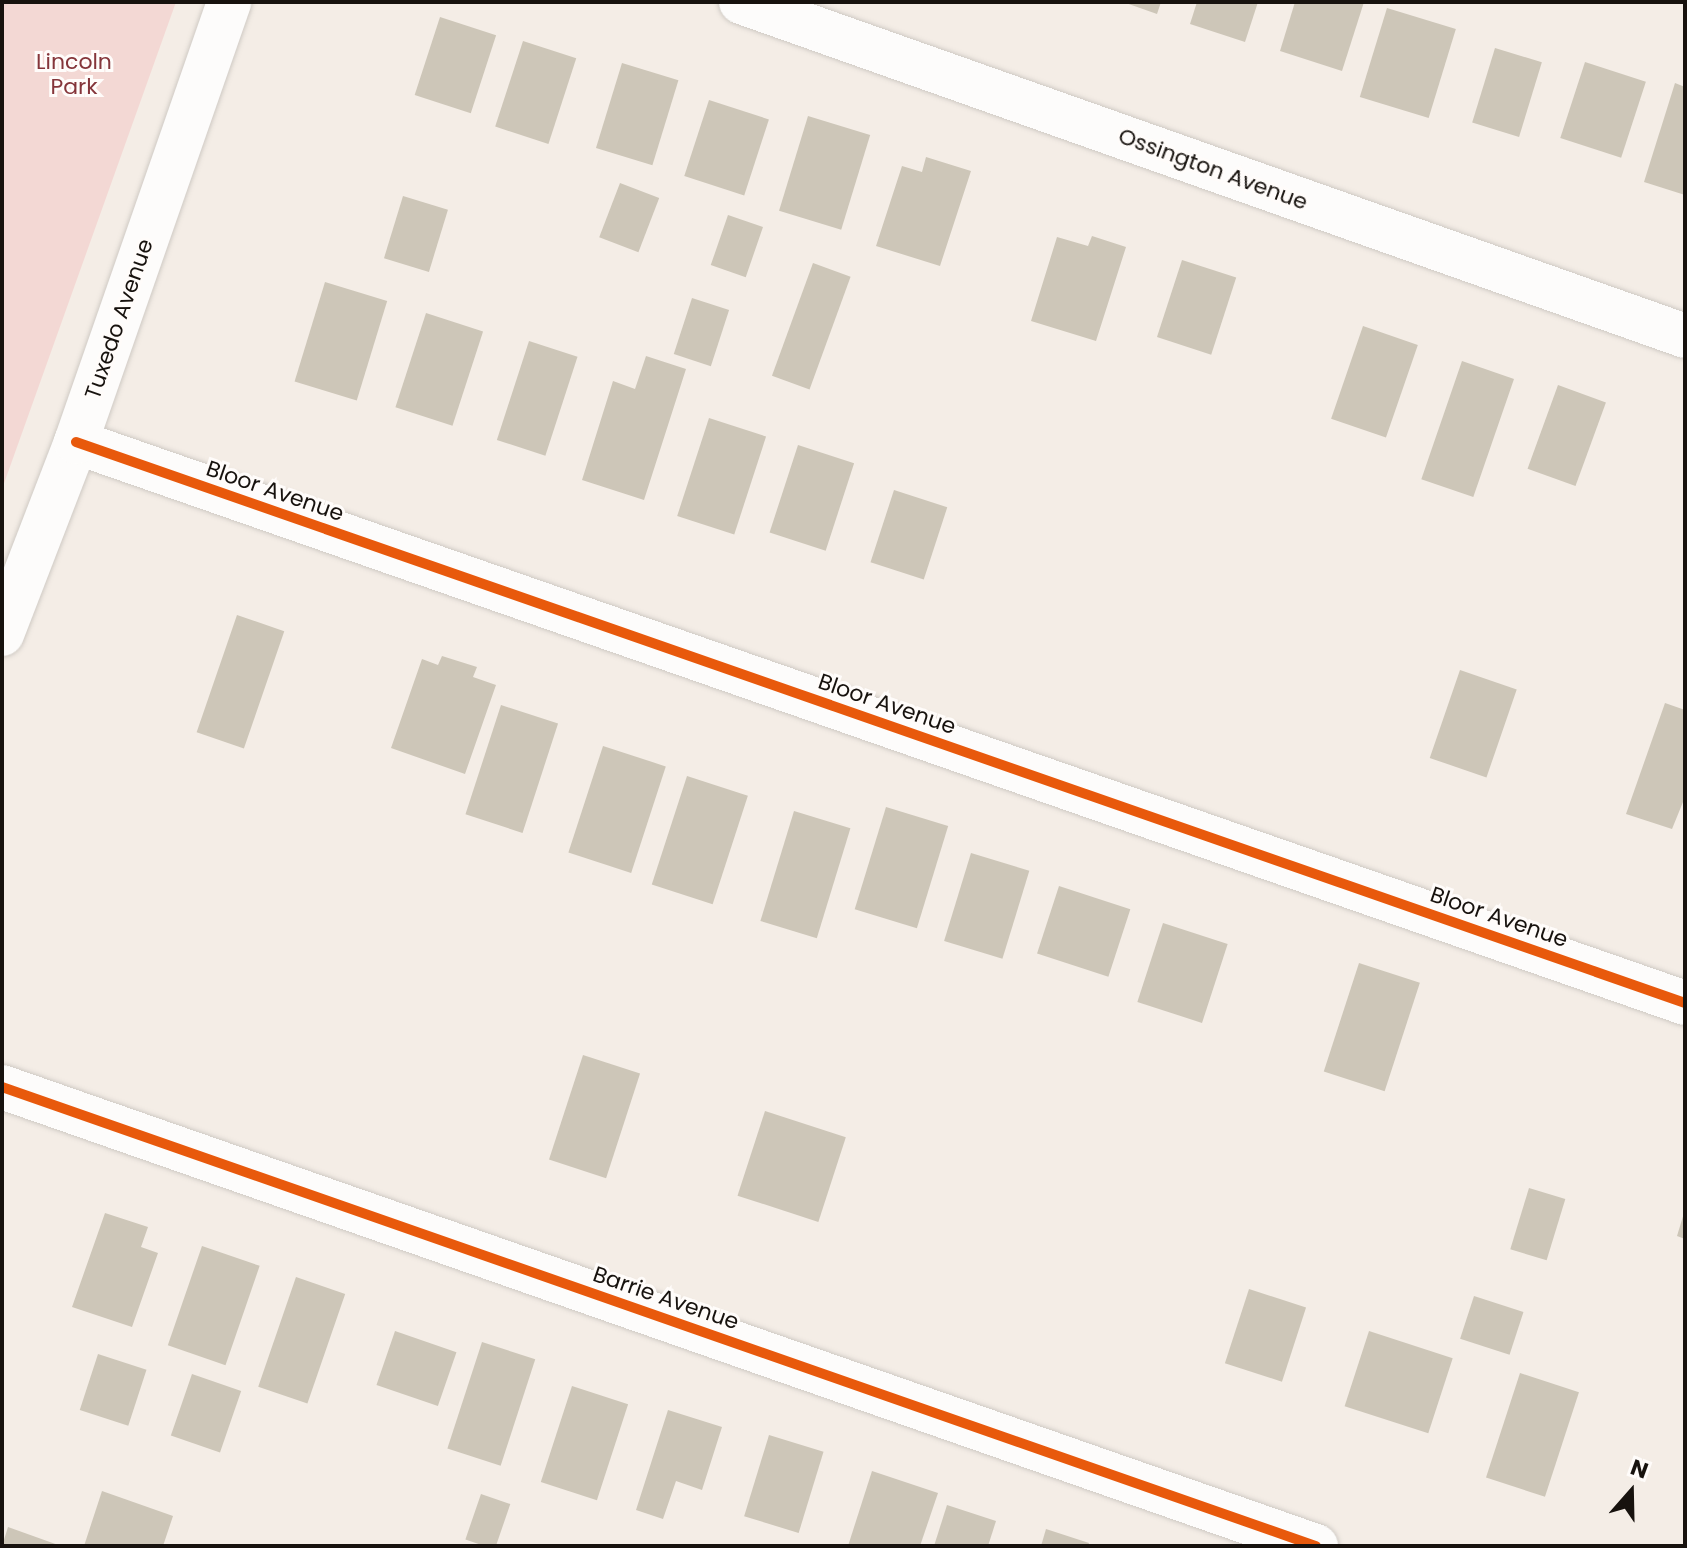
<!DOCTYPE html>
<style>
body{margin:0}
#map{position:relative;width:1687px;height:1548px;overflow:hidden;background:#f4ede6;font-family:Poppins,sans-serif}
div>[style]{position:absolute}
.green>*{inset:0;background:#f3d8d4}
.building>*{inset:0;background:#cdc6b8;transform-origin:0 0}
.roads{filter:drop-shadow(0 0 2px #cfcac4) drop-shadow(0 0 2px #cfcac4)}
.minor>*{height:44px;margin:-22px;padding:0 22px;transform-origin:22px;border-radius:22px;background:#fdfcfb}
.cycleway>*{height:10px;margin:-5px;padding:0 5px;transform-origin:5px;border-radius:5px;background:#e8590c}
span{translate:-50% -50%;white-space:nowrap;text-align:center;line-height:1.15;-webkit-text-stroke:6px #fffcfa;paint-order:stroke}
.park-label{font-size:22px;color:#85353a}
.street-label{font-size:22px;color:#17120e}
.frame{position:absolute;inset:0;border:4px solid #17120e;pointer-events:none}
.north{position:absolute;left:1591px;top:1452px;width:80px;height:80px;-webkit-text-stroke:6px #fffcfa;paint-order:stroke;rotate:20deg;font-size:22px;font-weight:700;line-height:32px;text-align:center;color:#17120e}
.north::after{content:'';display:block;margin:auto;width:28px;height:36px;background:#17120e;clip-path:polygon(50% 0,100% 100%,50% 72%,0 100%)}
</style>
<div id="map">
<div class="green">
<div style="clip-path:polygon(2px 2px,176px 2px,2px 489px)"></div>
</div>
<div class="building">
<div style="clip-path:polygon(1123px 2px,1161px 2px,1157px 14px)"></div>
<div style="clip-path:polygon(1197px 2px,1258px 2px,1245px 42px,1190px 24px)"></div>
<div style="clip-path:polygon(1295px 2px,1364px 2px,1342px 71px,1280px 51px)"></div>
<div style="left:1387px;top:8px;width:72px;height:93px;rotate:17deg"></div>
<div style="left:440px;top:17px;width:59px;height:82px;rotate:18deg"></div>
<div style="left:523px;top:41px;width:56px;height:90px;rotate:18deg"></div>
<div style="left:1495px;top:48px;width:49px;height:78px;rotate:17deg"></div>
<div style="left:1585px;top:62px;width:64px;height:80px;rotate:18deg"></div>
<div style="left:622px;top:63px;width:59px;height:89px;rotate:17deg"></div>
<div style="clip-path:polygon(1675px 83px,1685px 87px,1685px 195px,1644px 182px)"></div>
<div style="left:709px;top:100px;width:63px;height:80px;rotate:18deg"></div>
<div style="left:808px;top:116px;width:65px;height:99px;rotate:17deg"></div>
<div style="clip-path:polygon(926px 157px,971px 171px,940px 266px,876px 246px,902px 166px,922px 172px)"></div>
<div style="left:620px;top:183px;width:42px;height:58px;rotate:21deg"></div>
<div style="left:403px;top:196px;width:47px;height:65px;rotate:17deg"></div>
<div style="left:728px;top:215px;width:37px;height:53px;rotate:19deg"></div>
<div style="clip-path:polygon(1092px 236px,1126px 247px,1096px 341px,1031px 321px,1057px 237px,1088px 246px)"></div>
<div style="left:1182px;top:260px;width:57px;height:81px;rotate:18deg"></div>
<div style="left:813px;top:263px;width:40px;height:120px;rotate:20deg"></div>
<div style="left:325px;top:282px;width:65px;height:104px;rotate:17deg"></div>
<div style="left:692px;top:298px;width:39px;height:59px;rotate:18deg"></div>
<div style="left:426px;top:313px;width:60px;height:99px;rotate:18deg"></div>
<div style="left:1363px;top:326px;width:58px;height:98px;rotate:19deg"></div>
<div style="left:529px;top:341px;width:51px;height:104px;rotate:18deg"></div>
<div style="clip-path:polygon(646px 356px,686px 369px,644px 500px,582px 480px,613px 381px,635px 389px)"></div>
<div style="left:1462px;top:361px;width:55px;height:125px;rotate:19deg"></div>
<div style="left:1558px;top:385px;width:51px;height:89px;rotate:20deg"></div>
<div style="left:709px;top:418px;width:60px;height:103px;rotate:18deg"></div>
<div style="left:798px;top:445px;width:59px;height:92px;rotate:18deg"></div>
<div style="left:894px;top:490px;width:56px;height:76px;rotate:18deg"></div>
<div style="left:237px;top:615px;width:50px;height:124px;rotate:19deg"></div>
<div style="clip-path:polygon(442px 656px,477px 667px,473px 677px,496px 685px,465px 774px,391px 748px,422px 659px,438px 665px)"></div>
<div style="left:1460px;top:670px;width:60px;height:93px;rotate:19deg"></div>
<div style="clip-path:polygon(1665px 703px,1685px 710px,1685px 797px,1672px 829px,1626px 814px)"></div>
<div style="left:501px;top:705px;width:60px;height:115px;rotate:18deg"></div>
<div style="left:603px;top:746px;width:66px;height:112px;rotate:18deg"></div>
<div style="left:687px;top:776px;width:64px;height:114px;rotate:18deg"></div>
<div style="left:886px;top:807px;width:65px;height:107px;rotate:17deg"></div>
<div style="left:794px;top:811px;width:59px;height:115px;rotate:17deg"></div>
<div style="left:971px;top:853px;width:61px;height:92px;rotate:17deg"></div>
<div style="left:1059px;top:886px;width:75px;height:71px;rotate:18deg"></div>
<div style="left:1163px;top:923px;width:68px;height:83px;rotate:18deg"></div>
<div style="left:1359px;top:963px;width:64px;height:114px;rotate:18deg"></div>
<div style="left:583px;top:1055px;width:60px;height:110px;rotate:18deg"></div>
<div style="left:765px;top:1111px;width:85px;height:89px;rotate:18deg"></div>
<div style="left:1529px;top:1188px;width:38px;height:64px;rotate:17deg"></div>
<div style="clip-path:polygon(105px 1213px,148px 1227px,141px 1247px,158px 1253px,132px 1327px,72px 1307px)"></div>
<div style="clip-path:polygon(1684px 1213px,1685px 1213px,1685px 1239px,1677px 1236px)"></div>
<div style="left:202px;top:1246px;width:61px;height:105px;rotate:19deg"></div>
<div style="left:296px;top:1277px;width:52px;height:116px;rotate:19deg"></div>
<div style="left:1249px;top:1289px;width:60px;height:78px;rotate:18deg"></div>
<div style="left:1474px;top:1296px;width:52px;height:45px;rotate:18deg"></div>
<div style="left:395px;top:1331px;width:65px;height:57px;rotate:19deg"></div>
<div style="left:1369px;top:1331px;width:88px;height:79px;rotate:18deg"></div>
<div style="left:482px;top:1342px;width:56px;height:112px;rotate:18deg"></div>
<div style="left:98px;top:1354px;width:51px;height:59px;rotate:18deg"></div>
<div style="left:1520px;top:1373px;width:62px;height:110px;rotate:18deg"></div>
<div style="left:192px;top:1374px;width:52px;height:65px;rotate:19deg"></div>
<div style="left:572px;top:1386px;width:59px;height:101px;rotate:18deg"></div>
<div style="clip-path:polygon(668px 1410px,722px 1427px,702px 1490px,676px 1481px,663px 1519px,636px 1510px)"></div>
<div style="left:769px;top:1435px;width:57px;height:85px;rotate:17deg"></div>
<div style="clip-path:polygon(872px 1471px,938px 1493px,920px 1546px,848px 1546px)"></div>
<div style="clip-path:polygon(102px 1491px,173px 1516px,163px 1546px,84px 1546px)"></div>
<div style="left:481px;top:1494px;width:31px;height:48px;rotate:19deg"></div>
<div style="clip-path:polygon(947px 1505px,996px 1521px,988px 1546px,934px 1546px)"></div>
<div style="clip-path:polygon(8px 1527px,61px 1546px,2px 1546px)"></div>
<div style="clip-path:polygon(1046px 1529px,1089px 1543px,1088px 1546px,1041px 1546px)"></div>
</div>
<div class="roads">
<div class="minor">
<div style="left:741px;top:2px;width:1001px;rotate:19.48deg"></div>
<div style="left:76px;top:442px;width:1704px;rotate:19.22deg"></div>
<div style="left:2px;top:634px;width:206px;rotate:-68.9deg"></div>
<div style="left:76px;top:442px;width:466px;rotate:-70.8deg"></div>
<div style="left:2px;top:1087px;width:1392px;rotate:19.26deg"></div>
</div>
</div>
<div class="cycleway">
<div style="left:76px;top:442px;width:1704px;rotate:19.22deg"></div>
<div style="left:2px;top:1087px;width:1392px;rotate:19.26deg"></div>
</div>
<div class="park-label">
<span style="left:74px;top:74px">Lincoln<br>Park</span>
</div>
<div class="street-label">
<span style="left:1213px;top:169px;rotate:20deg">Ossington Avenue</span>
<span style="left:119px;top:319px;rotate:-71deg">Tuxedo Avenue</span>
<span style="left:275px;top:491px;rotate:19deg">Bloor Avenue</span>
<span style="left:887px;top:704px;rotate:19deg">Bloor Avenue</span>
<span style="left:1499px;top:917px;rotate:19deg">Bloor Avenue</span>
<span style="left:666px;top:1298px;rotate:19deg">Barrie Avenue</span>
</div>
<div class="frame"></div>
<div class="north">N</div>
</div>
